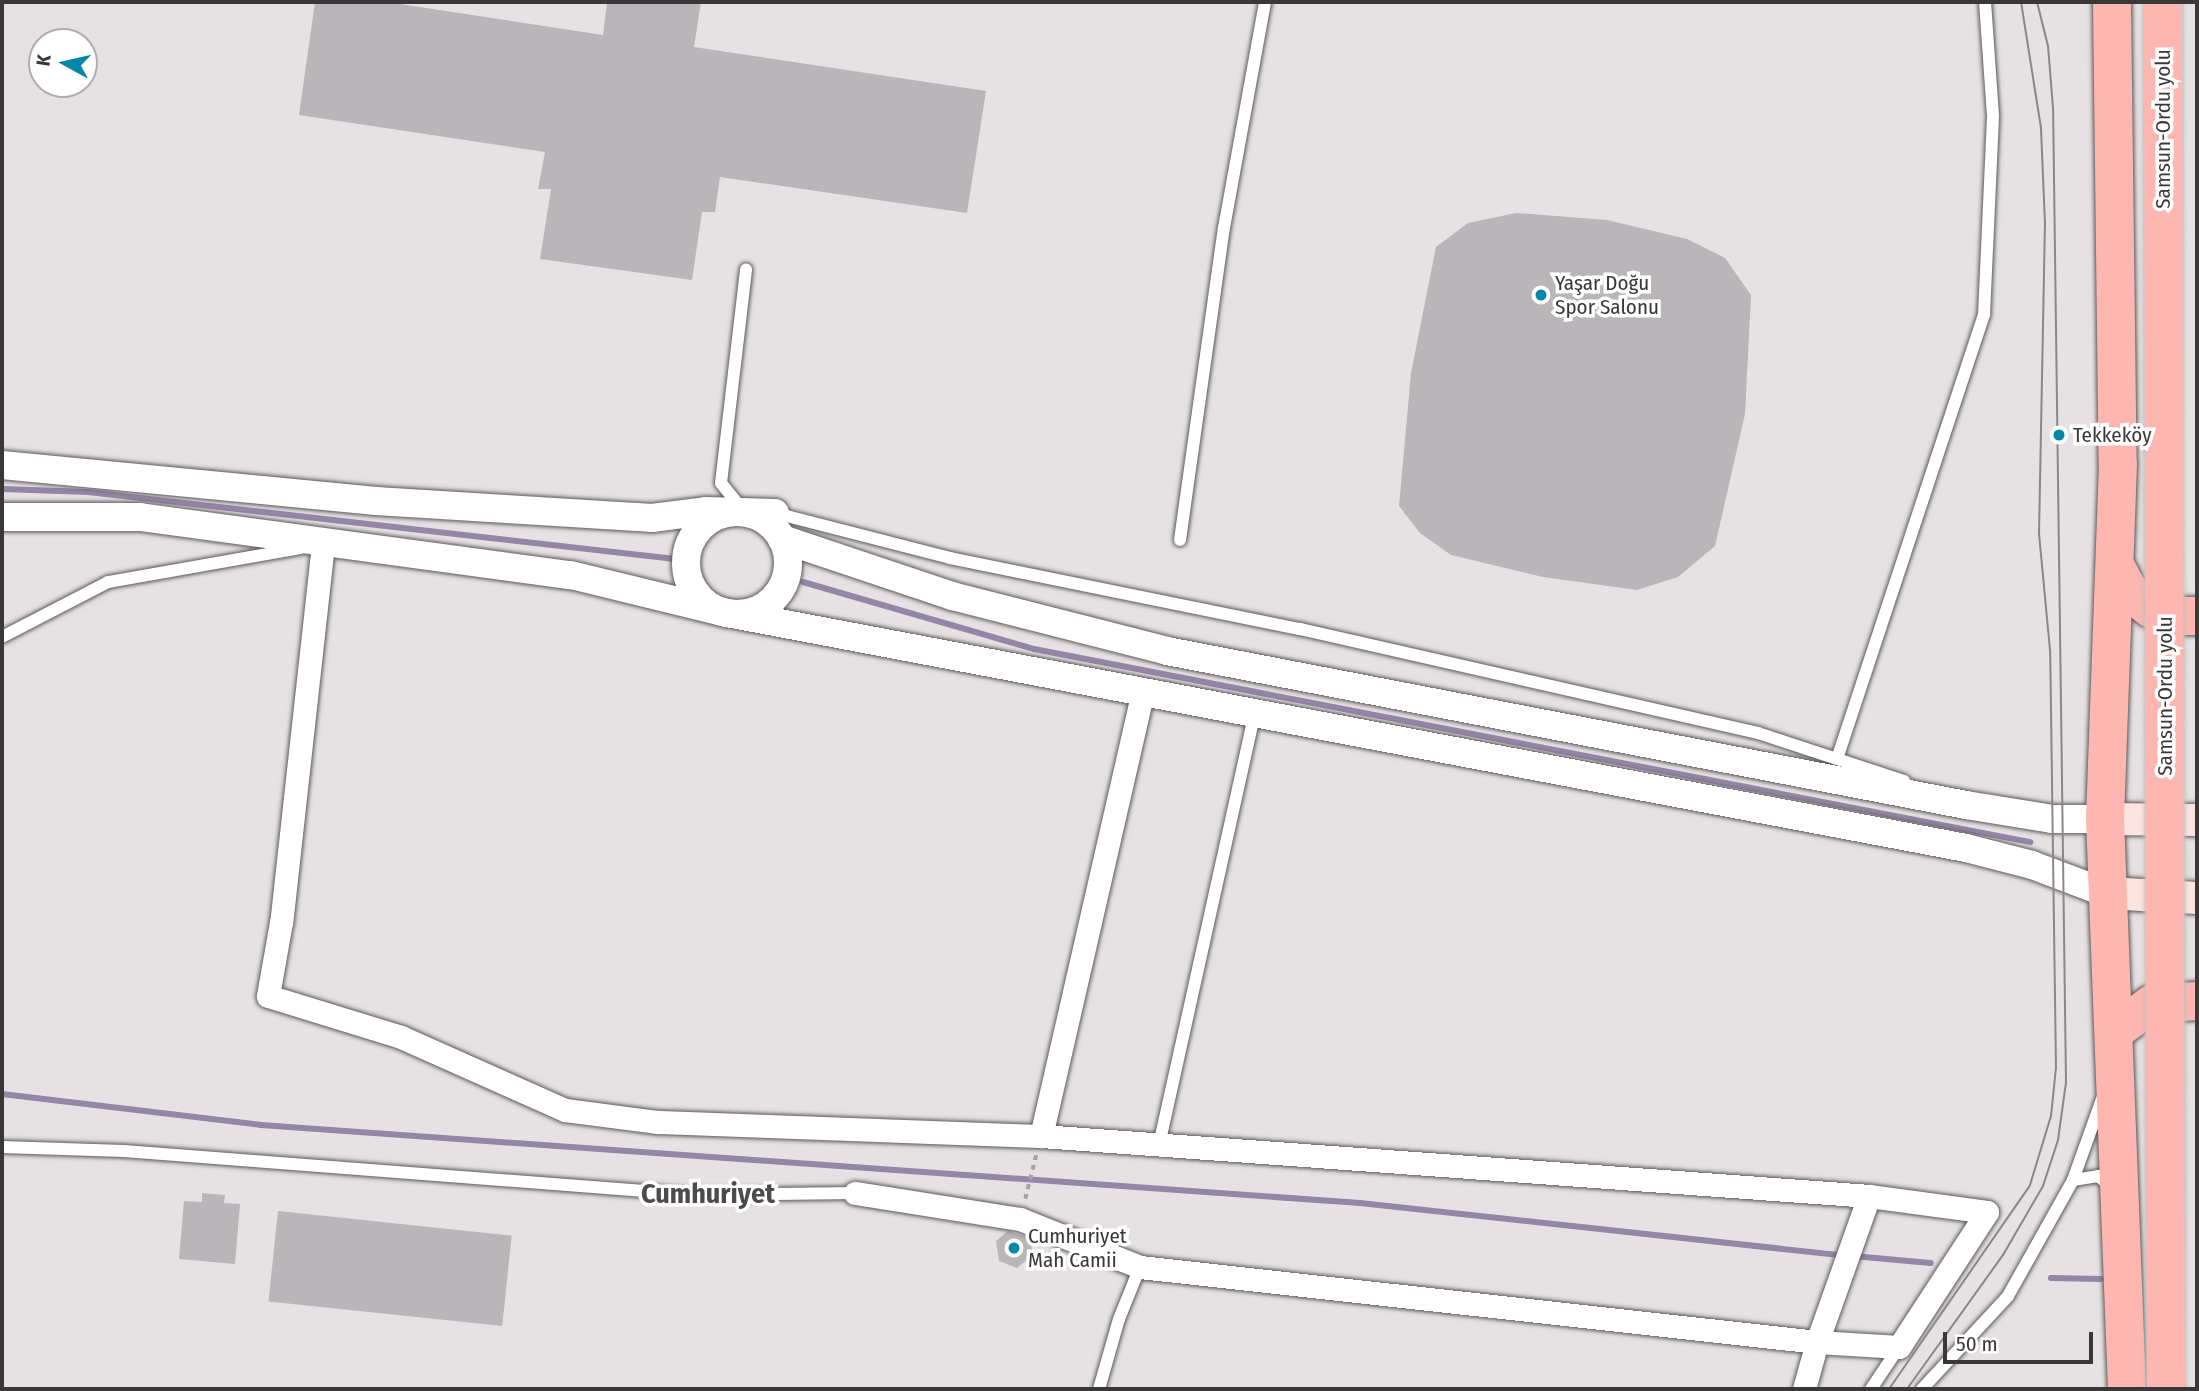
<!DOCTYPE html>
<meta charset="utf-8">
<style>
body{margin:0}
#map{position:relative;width:2199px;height:1391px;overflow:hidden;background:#e6e2e3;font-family:"Fira Sans Condensed",sans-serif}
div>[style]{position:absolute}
.stream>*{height:6px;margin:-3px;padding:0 3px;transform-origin:3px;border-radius:3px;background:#9486a7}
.building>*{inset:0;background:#b9b5b8;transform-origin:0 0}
.path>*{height:3.5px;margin-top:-1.75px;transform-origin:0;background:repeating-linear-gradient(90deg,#a7a3a4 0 5px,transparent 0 10px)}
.roads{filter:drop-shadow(0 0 2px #5d595a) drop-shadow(0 0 2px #5d595a)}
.service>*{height:12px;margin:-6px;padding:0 6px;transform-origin:6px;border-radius:6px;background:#fff}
.minor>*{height:23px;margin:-11.5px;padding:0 11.5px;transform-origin:11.5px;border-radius:11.5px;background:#fff}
.tertiary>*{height:28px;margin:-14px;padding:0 14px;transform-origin:14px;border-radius:14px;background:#fff}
.tertiary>.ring{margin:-14px;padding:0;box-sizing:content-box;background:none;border:28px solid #fff;border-radius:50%}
.secondary>*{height:32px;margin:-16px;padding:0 16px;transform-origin:16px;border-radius:16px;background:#fee4e1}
.trunk>*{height:38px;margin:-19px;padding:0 19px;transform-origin:19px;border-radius:19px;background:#feb6b0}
.tram>*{height:2px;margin:-1px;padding:0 1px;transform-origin:1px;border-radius:1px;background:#8a8787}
.bridges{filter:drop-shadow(0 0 2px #c0bfbf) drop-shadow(0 0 2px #c0bfbf)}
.trunk-bridge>*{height:38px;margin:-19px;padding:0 19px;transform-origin:19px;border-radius:19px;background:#feb6b0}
.dots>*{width:19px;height:19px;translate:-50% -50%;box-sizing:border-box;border:4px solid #fff;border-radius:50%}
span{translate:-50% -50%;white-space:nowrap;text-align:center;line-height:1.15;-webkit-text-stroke:7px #fff;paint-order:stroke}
.street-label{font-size:21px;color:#393737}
.poi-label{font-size:21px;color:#393737}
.left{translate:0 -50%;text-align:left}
.district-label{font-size:28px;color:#4d4a4b;font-weight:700}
.frame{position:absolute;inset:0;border:4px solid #393737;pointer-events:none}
.north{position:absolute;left:28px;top:28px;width:70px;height:70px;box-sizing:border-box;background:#fff;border:2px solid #b0afaf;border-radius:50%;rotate:278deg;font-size:19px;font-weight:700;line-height:28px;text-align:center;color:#393737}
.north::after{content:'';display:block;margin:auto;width:24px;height:32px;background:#0487a9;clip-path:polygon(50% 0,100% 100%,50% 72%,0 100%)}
.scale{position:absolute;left:1943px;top:1332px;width:150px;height:32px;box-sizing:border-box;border:4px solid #393737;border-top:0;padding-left:9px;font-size:21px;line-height:24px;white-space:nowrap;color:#393737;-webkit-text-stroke:5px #fff;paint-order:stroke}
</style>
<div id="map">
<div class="stream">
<div style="left:2px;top:489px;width:86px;rotate:2deg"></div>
<div style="left:88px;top:492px;width:591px;rotate:6.51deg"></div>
<div style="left:803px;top:582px;width:241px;rotate:16.2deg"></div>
<div style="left:1034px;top:649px;width:1015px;rotate:10.97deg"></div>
<div style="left:2px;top:1094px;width:261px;rotate:6.8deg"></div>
<div style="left:261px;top:1125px;width:1102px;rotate:4.06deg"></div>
<div style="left:1360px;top:1203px;width:485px;rotate:6.2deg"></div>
<div style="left:1853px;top:1256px;width:78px;rotate:5.1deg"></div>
<div style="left:2051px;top:1278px;width:50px;rotate:1.1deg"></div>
</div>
<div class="building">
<div style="clip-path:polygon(315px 2px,387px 2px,603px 35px,607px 2px,701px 2px,694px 47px,986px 91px,967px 213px,720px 177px,715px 212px,702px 212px,692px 280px,540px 259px,551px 189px,538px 189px,545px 152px,299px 115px)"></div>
<div style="clip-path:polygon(1516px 213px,1607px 220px,1687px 239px,1725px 258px,1751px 295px,1745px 414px,1715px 546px,1678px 577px,1637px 590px,1543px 577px,1451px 555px,1420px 533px,1399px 506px,1411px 373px,1436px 247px,1468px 223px)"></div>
<div style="clip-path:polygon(202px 1193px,225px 1195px,224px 1203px,240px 1204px,235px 1264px,179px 1259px,184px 1201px,202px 1202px)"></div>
<div style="left:278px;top:1211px;width:235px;height:91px;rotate:6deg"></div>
<div style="clip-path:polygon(1008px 1231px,1030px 1238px,1033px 1255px,1017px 1268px,999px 1261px,996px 1241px)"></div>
</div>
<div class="path">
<div style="left:1025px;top:1199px;width:45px;rotate:-76deg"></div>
</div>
<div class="roads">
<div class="service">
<div style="left:742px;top:509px;width:33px;rotate:-129deg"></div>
<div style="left:721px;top:483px;width:215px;rotate:-83.3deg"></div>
<div style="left:775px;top:513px;width:181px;rotate:14.4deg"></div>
<div style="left:950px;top:558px;width:357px;rotate:11.5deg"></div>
<div style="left:1300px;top:629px;width:470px;rotate:12.8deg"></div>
<div style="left:1758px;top:733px;width:154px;rotate:18.2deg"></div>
<div style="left:1180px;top:540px;width:315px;rotate:-82deg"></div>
<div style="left:1224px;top:228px;width:230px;rotate:-79.7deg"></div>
<div style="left:2px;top:637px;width:119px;rotate:-27.4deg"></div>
<div style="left:108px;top:582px;width:195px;rotate:-10deg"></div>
<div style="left:1838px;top:756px;width:465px;rotate:-71.7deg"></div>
<div style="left:1984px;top:315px;width:199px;rotate:-87.4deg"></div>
<div style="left:1993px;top:116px;width:114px;rotate:-94deg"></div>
<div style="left:1159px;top:1145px;width:440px;rotate:-77.5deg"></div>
<div style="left:2px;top:1147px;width:122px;rotate:1.9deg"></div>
<div style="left:124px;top:1151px;width:574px;rotate:4.4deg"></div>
<div style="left:696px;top:1195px;width:159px;rotate:-0.7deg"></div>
<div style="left:2073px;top:1180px;width:25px;rotate:-9deg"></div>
<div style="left:2098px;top:1176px;width:16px;rotate:38deg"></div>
<div style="left:1099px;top:1389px;width:73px;rotate:-74.1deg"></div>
<div style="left:1119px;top:1319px;width:56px;rotate:-68deg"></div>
<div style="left:1871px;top:1389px;width:50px;rotate:-56.3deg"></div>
<div style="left:1922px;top:1389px;width:127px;rotate:-47.2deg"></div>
<div style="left:2008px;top:1296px;width:133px;rotate:-60.7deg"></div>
<div style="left:2073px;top:1180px;width:86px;rotate:-70.3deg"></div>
</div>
<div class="minor">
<div style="left:323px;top:544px;width:380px;rotate:96.3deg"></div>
<div style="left:281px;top:922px;width:75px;rotate:100deg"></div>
<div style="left:268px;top:996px;width:139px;rotate:17.1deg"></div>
<div style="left:401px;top:1037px;width:180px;rotate:24deg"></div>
<div style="left:565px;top:1110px;width:94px;rotate:7.4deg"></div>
<div style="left:658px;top:1122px;width:383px;rotate:2.1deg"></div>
<div style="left:1041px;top:1136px;width:830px;rotate:4.14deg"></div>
<div style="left:1869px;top:1196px;width:119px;rotate:7.7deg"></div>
<div style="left:1987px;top:1212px;width:161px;rotate:123.1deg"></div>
<div style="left:1899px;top:1347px;width:82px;rotate:-176.5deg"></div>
<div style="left:1817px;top:1342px;width:49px;rotate:105.5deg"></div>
<div style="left:1041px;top:1136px;width:453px;rotate:-77.1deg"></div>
<div style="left:855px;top:1193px;width:167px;rotate:9deg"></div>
<div style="left:1020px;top:1219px;width:129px;rotate:21.8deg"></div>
<div style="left:1140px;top:1267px;width:681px;rotate:6.32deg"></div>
<div style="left:1817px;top:1342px;width:155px;rotate:-70.4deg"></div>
</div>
<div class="tertiary">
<div style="left:2px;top:465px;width:376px;rotate:5.5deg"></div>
<div style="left:376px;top:501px;width:277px;rotate:3.5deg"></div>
<div style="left:652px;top:518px;width:54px;rotate:-7.4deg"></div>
<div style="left:706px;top:511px;width:69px;rotate:1.7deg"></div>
<div class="ring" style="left:686px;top:512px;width:74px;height:74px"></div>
<div style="left:2px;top:517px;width:138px"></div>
<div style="left:140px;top:517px;width:435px;rotate:7.7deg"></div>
<div style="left:571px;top:575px;width:161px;rotate:13.7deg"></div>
<div style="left:727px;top:613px;width:1261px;rotate:10.74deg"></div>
<div style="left:1966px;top:848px;width:68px;rotate:14.4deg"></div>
<div style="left:2032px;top:865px;width:79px;rotate:20.7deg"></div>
<div style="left:782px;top:539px;width:179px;rotate:18.5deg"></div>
<div style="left:952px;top:596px;width:222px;rotate:14.3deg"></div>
<div style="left:1167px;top:651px;width:814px;rotate:10.91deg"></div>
<div style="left:1966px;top:805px;width:87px;rotate:9.2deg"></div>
<div style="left:2052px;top:819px;width:53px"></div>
</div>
<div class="secondary">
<div style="left:2105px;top:819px;width:92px;rotate:0.6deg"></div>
<div style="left:2106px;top:893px;width:91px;rotate:3.1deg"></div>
</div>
<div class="trunk">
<div style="left:2112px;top:2px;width:462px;rotate:89.3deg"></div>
<div style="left:2118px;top:464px;width:355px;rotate:92.1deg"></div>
<div style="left:2105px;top:819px;width:570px;rotate:87.79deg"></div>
<div style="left:2116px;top:567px;width:27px;rotate:62deg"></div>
<div style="left:2129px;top:591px;width:27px;rotate:39deg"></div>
<div style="left:2150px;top:608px;width:27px;rotate:17deg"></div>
<div style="left:2176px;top:616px;width:21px"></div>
<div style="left:2115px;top:1031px;width:46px;rotate:-36.1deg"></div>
<div style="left:2152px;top:1004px;width:45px;rotate:-3.8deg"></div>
</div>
</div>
<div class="tram">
<div style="left:1889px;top:1389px;width:248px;rotate:-55.3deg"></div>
<div style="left:2030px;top:1185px;width:72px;rotate:-73.1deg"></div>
<div style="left:2051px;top:1116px;width:48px;rotate:-84.1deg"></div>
<div style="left:2056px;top:1068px;width:418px;rotate:-90.8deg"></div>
<div style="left:2050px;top:650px;width:117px;rotate:-95.4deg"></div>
<div style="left:2039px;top:534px;width:310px;rotate:-88.9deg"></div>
<div style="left:2045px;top:224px;width:96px;rotate:-92.4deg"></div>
<div style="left:2041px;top:128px;width:128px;rotate:-99deg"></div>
<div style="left:1907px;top:1389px;width:165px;rotate:-54.4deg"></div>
<div style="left:2003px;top:1255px;width:80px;rotate:-59.9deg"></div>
<div style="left:2043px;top:1186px;width:48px;rotate:-71.9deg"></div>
<div style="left:2058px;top:1140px;width:59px;rotate:-82.1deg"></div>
<div style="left:2066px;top:1082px;width:974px;rotate:-90.76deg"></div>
<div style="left:2053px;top:108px;width:62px;rotate:-94.6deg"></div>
<div style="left:2048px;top:46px;width:45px;rotate:-104deg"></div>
</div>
<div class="bridges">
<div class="trunk-bridge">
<div style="left:2163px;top:2px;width:1387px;rotate:89.88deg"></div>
</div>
</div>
<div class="dots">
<div style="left:1541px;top:295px;background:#0487a9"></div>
<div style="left:2059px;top:435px;background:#0487a9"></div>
<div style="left:1014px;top:1248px;background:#0487a9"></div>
</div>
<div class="street-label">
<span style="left:2163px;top:129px;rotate:-90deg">Samsun-Ordu yolu</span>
<span style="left:2165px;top:696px;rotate:-90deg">Samsun-Ordu yolu</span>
</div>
<div class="poi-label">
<span class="left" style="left:1555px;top:295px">Yaşar Doğu<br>Spor Salonu</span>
<span class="left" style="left:2073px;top:435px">Tekkeköy</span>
<span class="left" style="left:1028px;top:1248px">Cumhuriyet<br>Mah Camii</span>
</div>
<div class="district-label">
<span style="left:708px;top:1194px">Cumhuriyet</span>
</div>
<div class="frame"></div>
<div class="north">K</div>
<div class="scale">50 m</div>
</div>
